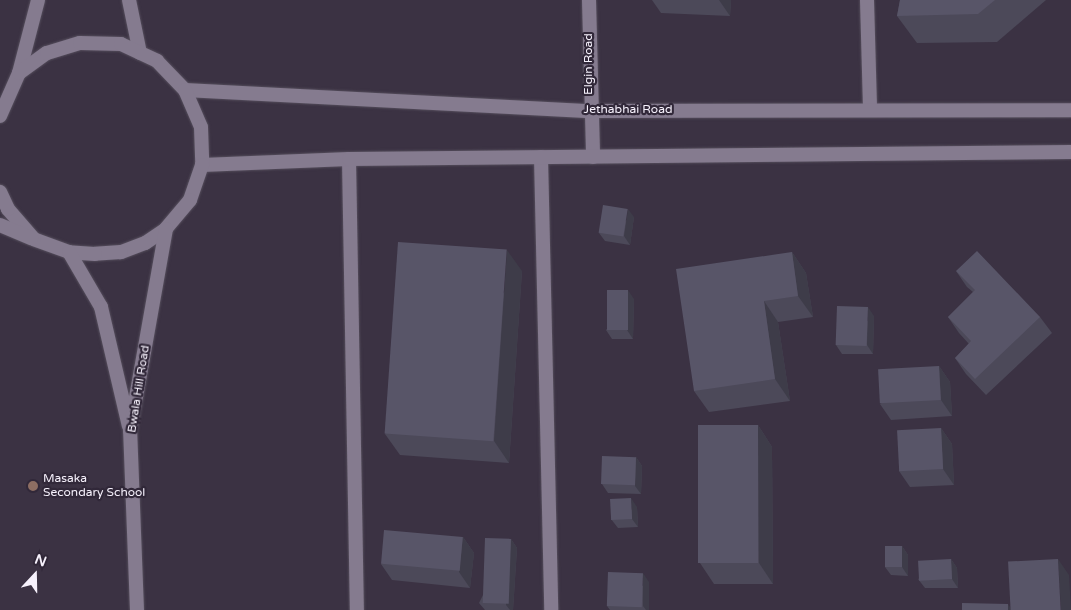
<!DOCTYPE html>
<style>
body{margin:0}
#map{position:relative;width:1071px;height:610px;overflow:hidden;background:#3b3243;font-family:"Varela Round",sans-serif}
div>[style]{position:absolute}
.roads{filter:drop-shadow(0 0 1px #554e5c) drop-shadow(0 0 1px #554e5c)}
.service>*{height:14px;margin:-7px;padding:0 7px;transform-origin:7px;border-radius:7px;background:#857b8f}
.minor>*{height:14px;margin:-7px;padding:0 7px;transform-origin:7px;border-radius:7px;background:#857b8f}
.tertiary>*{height:14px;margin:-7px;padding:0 7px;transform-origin:7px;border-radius:7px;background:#857b8f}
.wall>*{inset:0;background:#4c4959}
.shaded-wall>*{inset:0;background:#3e3c49}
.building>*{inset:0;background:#585568;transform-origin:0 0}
.dots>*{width:14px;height:14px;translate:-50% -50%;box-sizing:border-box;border:2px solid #312839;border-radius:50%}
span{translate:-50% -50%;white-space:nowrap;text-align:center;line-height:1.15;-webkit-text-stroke:4.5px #312839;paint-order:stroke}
.street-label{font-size:12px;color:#f6f1fc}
.poi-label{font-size:12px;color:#f6f1fc}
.left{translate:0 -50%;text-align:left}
.north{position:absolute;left:10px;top:550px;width:50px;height:50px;-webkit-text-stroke:4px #312839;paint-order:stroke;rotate:21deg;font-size:14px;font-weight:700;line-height:20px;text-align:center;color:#f6f1fc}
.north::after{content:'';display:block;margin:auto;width:18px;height:22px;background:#f6f1fc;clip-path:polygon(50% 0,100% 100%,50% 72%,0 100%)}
</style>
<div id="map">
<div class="roads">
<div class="service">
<div style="left:867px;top:0;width:108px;rotate:88.4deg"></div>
</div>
<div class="minor">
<div style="left:589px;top:0;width:157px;rotate:88.5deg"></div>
<div style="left:185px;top:90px;width:406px;rotate:3deg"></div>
<div style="left:590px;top:111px;width:481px;rotate:-0.1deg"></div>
<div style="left:541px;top:157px;width:453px;rotate:88.7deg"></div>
<div style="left:349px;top:159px;width:451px;rotate:89deg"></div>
<div style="left:202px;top:165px;width:147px;rotate:-2.3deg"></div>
<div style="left:349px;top:159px;width:722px;rotate:-0.56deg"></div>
</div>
<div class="tertiary">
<div style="left:129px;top:0;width:54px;rotate:78.3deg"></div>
<div style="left:19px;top:73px;width:75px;rotate:-75.4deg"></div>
<div style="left:0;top:116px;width:47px;rotate:-66.2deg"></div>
<div style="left:19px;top:73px;width:34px;rotate:-36deg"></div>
<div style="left:47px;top:53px;width:34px;rotate:-17deg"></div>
<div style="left:80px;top:43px;width:41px;rotate:1.4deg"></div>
<div style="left:121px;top:44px;width:40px;rotate:25deg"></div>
<div style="left:157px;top:61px;width:40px;rotate:46deg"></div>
<div style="left:185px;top:90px;width:40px;rotate:66.6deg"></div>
<div style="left:201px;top:127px;width:38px;rotate:88deg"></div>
<div style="left:202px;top:165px;width:37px;rotate:109deg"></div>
<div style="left:190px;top:200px;width:38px;rotate:130deg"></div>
<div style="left:166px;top:229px;width:25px;rotate:146deg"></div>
<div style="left:145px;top:243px;width:26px;rotate:159deg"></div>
<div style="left:121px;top:252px;width:26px;rotate:176deg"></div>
<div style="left:95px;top:254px;width:26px;rotate:-176deg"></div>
<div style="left:69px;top:252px;width:37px;rotate:-160deg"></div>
<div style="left:34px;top:239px;width:40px;rotate:-131deg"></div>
<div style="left:8px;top:209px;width:19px;rotate:-115deg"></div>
<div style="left:0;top:225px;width:34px;rotate:23deg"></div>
<div style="left:69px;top:252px;width:64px;rotate:59.8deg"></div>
<div style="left:101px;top:307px;width:122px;rotate:76.8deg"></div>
<div style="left:137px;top:610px;width:179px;rotate:-92.2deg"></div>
<div style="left:130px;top:431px;width:205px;rotate:-79.9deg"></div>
</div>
</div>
<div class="wall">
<div style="clip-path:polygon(652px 0,731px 0,730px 16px,661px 13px)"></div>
<div style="clip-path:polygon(900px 0,1046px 0,997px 42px,917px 43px,897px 16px)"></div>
<div style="clip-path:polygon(634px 217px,630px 245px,605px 241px,599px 233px)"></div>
<div style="clip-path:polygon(792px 252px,806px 273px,813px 317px,778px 322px,790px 401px,709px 412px,694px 391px)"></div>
<div style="clip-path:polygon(522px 271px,509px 463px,400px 455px,385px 434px)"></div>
<div style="clip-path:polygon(956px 271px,1040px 317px,1052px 333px,986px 395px,966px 374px,955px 358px,969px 344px,959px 333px,948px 317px,973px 292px,967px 287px)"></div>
<div style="clip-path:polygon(634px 299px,633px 339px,612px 339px,606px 330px)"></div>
<div style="clip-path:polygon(874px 316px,873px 354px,842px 354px,836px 345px)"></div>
<div style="clip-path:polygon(939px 366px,950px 382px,952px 416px,891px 420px,880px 404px)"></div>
<div style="clip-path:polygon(758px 425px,772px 447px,773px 584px,714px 584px,700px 563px)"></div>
<div style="clip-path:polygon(941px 428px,952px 444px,954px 485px,910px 487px,899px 471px)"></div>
<div style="clip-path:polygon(636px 457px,642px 466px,641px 494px,608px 493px,602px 484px)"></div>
<div style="clip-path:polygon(637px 507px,638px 527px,618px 528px,611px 519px)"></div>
<div style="clip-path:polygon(463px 537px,474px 553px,470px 588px,392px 580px,381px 564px)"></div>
<div style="clip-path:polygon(511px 539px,517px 548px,513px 610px,485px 610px,479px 603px)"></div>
<div style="clip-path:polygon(902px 546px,908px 555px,908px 576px,891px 575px,885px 567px)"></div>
<div style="clip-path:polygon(951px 559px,957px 568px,958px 588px,925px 588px,918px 579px)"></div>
<div style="clip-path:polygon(649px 582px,649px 610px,610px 610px,607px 606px)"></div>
</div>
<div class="shaded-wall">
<div style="clip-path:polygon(719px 0,731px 0,730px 16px)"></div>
<div style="clip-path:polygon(628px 209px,634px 217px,630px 245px,624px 236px)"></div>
<div style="clip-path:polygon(507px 250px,522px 271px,509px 463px,494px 441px)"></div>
<div style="clip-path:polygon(792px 252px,806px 273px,813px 317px,798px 296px)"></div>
<div style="clip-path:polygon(628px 290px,634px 299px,633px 339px,627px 330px)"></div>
<div style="clip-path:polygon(764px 301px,778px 322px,790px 401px,775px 379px)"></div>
<div style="clip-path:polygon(868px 307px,874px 316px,873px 354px,867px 345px)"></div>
<div style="clip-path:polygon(939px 366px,950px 382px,952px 416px,941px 400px)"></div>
<div style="clip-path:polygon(758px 425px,772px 447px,773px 584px,759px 563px)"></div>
<div style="clip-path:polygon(941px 428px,952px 444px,954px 485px,943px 469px)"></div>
<div style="clip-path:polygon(636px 457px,642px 466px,641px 494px,635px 486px)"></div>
<div style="clip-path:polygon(631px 498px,637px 507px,638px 527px,632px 519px)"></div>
<div style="clip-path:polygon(463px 537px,474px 553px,470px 588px,459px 572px)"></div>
<div style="clip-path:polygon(511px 539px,517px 548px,513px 610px,510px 610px,506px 605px)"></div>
<div style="clip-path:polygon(902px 546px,908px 555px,908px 576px,902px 567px)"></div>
<div style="clip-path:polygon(951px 559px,957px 568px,958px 588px,952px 579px)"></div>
<div style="clip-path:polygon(1058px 559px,1069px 575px,1071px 610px,1061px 610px)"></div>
<div style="clip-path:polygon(643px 573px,649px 582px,649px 610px,646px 610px,643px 606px)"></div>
<div style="clip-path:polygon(1008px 604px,1012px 610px,1008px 610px)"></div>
</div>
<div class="building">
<div style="clip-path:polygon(900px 0,995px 0,978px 14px,897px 16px)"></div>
<div style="left:603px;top:205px;width:25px;height:28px;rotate:9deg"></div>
<div style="left:398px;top:242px;width:109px;height:192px;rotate:4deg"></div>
<div style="clip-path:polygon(977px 251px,1040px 317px,975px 379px,955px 358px,971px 341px,948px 317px,975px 290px,956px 271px)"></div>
<div style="clip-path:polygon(792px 252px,798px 296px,764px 301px,775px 379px,694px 391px,676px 269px)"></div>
<div style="left:607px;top:290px;width:21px;height:40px"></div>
<div style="left:837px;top:306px;width:31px;height:39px;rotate:2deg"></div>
<div style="left:939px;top:366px;width:34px;height:61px;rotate:87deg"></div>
<div style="left:758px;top:425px;width:138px;height:60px;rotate:90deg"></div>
<div style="left:941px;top:428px;width:41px;height:44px;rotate:87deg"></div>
<div style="left:602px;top:456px;width:34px;height:28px;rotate:2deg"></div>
<div style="left:631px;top:498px;width:21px;height:21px;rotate:87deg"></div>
<div style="left:384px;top:530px;width:79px;height:34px;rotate:5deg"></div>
<div style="left:485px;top:538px;width:26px;height:65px;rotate:2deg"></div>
<div style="left:885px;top:546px;width:17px;height:21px"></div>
<div style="left:951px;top:559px;width:20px;height:33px;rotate:87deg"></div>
<div style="left:1058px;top:559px;width:51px;height:50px;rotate:87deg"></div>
<div style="left:608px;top:572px;width:35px;height:34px;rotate:2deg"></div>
<div style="clip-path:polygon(962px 603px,1008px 604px,1008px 610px,962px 610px)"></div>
</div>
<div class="dots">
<div style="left:33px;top:486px;background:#8d6e63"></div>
</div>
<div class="street-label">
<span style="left:589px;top:64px;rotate:-90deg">Elgin Road</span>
<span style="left:628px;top:110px">Jethabhai Road</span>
<span style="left:139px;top:389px;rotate:-81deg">Bwala Hill Road</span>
</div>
<div class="poi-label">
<span class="left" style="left:43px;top:486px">Masaka<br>Secondary School</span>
</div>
<div class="north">N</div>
</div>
